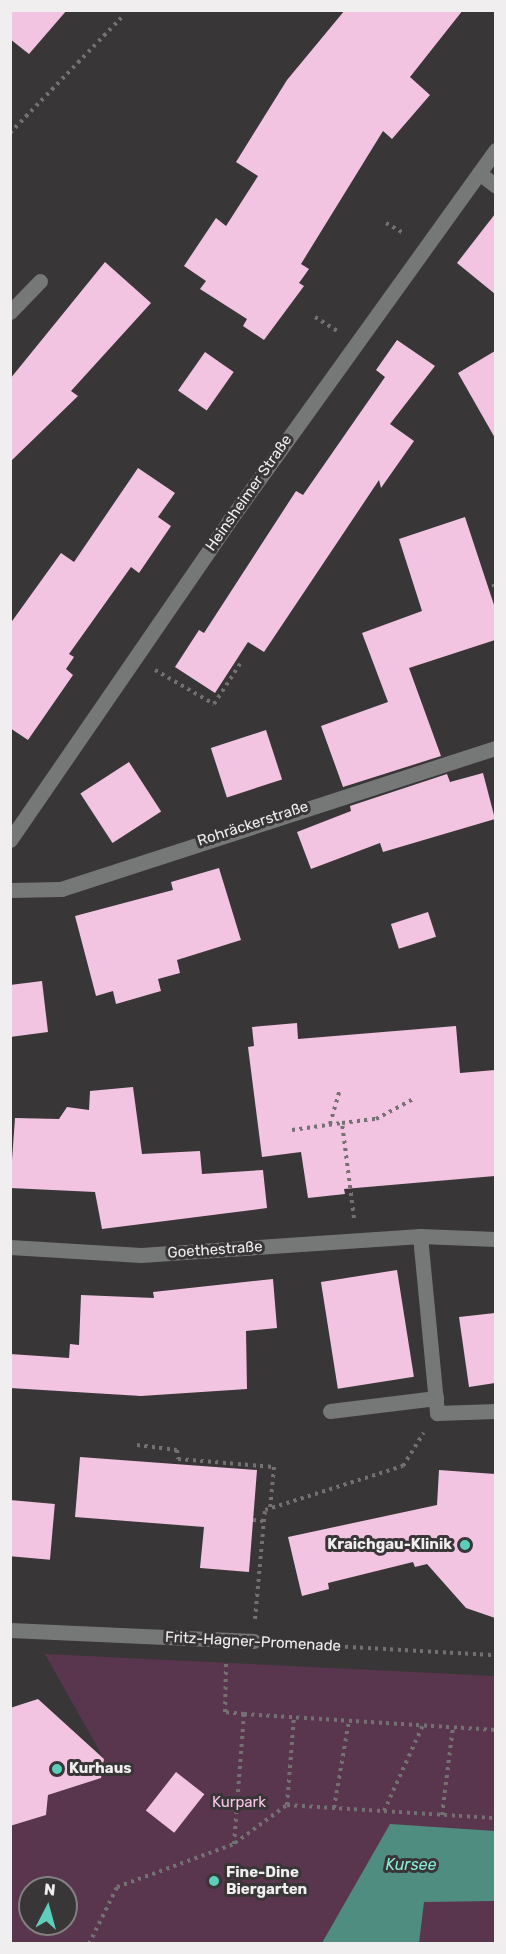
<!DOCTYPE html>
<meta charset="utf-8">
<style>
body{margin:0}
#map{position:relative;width:506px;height:1954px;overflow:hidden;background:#393638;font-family:Rubik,sans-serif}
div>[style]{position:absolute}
.green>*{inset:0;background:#59364d}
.water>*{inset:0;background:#508d81}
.building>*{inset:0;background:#f3c4e2;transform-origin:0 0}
.path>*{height:4px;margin-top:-2px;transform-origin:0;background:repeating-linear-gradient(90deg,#747173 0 3px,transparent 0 7.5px)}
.minor>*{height:15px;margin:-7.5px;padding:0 7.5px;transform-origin:7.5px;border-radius:7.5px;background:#767877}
.dots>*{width:16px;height:16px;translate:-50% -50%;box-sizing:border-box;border:3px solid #393638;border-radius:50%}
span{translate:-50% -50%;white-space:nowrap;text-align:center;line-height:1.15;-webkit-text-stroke:6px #393638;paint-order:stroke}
.street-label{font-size:15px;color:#f0eeef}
.poi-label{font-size:15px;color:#f0eeef;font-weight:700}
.right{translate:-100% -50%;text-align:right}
.left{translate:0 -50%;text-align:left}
.park-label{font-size:15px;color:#fac3e6}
.water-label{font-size:16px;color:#8aebd8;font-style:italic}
.frame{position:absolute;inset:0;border:12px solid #f0eeef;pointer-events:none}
.north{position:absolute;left:18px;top:1876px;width:60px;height:60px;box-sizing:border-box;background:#393638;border:2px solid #828081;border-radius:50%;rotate:6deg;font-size:16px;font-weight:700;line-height:24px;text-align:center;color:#f0eeef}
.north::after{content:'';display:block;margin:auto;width:21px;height:27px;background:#5ccebb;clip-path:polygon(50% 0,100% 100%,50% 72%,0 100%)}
</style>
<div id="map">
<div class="green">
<div style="clip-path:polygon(evenodd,45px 1654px,495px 1676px,495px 1943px,11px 1944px,11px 1826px,46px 1815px,48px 1795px,101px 1778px,104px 1759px,45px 1654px,30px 1888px,66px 1888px,66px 1924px,30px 1924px,30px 1888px)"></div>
</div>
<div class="water">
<div style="clip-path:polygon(390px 1824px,495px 1831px,495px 1901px,424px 1902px,419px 1943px,322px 1943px)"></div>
</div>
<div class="building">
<div style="clip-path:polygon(10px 10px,67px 10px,29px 54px,10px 39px)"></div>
<div style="clip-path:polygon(345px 10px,463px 10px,410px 77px,430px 95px,392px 139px,383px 131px,301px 264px,309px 269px,299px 283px,304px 286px,264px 340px,243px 326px,247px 319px,200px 289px,206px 281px,184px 266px,216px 218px,226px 226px,258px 176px,236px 162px,287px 80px)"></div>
<div style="clip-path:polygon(495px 214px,495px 294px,457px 263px)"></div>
<div style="clip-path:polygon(105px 262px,151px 303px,71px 391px,78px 396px,10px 462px,10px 379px)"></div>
<div style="clip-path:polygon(397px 340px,435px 366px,390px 424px,414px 441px,381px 488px,379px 480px,264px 652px,248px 642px,215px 693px,175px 667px,199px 630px,204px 633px,296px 491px,303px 495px,385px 377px,376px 370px)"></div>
<div style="clip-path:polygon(495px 351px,495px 438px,458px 373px)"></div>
<div style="left:205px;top:352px;width:35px;height:47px;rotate:35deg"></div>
<div style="clip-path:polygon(138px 468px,175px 493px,158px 517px,171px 526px,139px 573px,131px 567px,69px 654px,74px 657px,66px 669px,73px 675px,28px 740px,10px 728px,10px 624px,61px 553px,74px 562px)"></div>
<div style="clip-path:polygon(465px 517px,495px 608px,495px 640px,409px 668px,441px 756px,343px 787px,321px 726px,388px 702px,362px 633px,422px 611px,399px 539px)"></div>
<div style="left:266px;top:730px;width:52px;height:58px;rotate:72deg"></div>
<div style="left:129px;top:762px;width:59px;height:58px;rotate:57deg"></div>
<div style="clip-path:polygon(483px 773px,495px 819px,383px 852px,380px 843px,311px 869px,297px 832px,351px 811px,350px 806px,447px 774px,450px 782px)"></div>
<div style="clip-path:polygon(219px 868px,241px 940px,177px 960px,180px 973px,158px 979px,161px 991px,116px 1004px,113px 991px,96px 996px,75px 916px,173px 890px,171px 882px)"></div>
<div style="left:428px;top:912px;width:26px;height:39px;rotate:72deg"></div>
<div style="clip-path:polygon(42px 981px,48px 1032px,10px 1037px,10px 985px)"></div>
<div style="clip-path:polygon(297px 1023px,298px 1039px,456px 1026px,460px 1073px,495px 1070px,495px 1176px,344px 1189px,345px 1194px,308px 1198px,301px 1152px,262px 1157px,248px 1047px,254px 1046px,252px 1027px)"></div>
<div style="clip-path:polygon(133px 1087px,142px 1154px,200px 1151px,202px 1174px,263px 1170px,267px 1208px,102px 1229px,95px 1192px,10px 1188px,15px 1118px,59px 1119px,67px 1107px,89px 1110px,90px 1091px)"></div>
<div style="left:397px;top:1270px;width:108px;height:77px;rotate:81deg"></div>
<div style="clip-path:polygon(273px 1279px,277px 1328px,246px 1331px,247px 1389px,141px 1396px,10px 1388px,10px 1354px,69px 1358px,70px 1344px,79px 1345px,81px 1295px,154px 1298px,153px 1292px)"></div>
<div style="clip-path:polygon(495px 1313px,495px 1383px,469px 1387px,459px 1317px)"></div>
<div style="clip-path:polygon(80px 1457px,257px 1470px,249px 1572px,200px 1568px,204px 1527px,75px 1517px)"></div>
<div style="clip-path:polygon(439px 1470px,495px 1474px,495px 1618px,466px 1608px,427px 1564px,415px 1567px,413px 1562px,328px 1583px,329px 1589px,302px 1596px,288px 1537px,437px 1505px)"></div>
<div style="left:10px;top:1500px;width:45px;height:56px;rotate:5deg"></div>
<div style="clip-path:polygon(38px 1699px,104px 1759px,101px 1778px,48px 1795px,46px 1815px,10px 1826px,10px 1708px)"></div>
<div style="left:176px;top:1772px;width:36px;height:49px;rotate:38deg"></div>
</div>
<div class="path">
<div style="left:10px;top:133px;width:161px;rotate:-46deg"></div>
<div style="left:386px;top:223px;width:22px;rotate:30deg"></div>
<div style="left:315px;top:317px;width:26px;rotate:32deg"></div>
<div style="left:493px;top:584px;width:8px;rotate:67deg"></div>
<div style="left:155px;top:670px;width:68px;rotate:30deg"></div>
<div style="left:214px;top:704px;width:48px;rotate:-57deg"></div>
<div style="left:330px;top:1124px;width:35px;rotate:-74deg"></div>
<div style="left:292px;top:1130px;width:50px;rotate:-8deg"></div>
<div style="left:354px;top:1218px;width:96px;rotate:-97.2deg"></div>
<div style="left:342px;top:1123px;width:34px;rotate:-7deg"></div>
<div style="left:376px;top:1119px;width:44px;rotate:-28.3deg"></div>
<div style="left:137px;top:1445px;width:40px;rotate:7.1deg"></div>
<div style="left:177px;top:1450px;width:9px;rotate:84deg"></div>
<div style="left:178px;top:1459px;width:96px;rotate:4.8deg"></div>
<div style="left:274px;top:1467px;width:42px;rotate:95.4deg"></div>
<div style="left:253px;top:1520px;width:11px;rotate:5deg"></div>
<div style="left:255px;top:1619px;width:109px;rotate:-84.8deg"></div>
<div style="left:265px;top:1510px;width:145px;rotate:-17.7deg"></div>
<div style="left:403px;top:1466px;width:39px;rotate:-58deg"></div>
<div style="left:278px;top:1643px;width:218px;rotate:3.2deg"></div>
<div style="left:244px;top:1714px;width:253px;rotate:3.6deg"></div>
<div style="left:287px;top:1805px;width:88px;rotate:-85.5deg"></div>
<div style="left:334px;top:1808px;width:89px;rotate:-80.3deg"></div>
<div style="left:384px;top:1811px;width:94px;rotate:-65.6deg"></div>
<div style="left:442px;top:1815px;width:89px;rotate:-82.9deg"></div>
<div style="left:235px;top:1843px;width:64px;rotate:-36.2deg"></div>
<div style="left:287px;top:1805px;width:209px;rotate:3.6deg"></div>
<div style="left:89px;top:1944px;width:64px;rotate:-63.8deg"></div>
<div style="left:117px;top:1887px;width:125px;rotate:-20.2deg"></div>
<div style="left:234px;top:1844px;width:130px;rotate:-85.6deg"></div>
<div style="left:244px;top:1714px;width:19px;rotate:-174deg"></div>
<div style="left:225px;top:1712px;width:49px;rotate:-88.8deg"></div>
</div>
<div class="minor">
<div style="left:479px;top:173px;width:21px;rotate:37deg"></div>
<div style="left:10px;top:312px;width:43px;rotate:-45.9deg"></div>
<div style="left:10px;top:840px;width:387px;rotate:-55.5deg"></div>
<div style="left:229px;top:521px;width:457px;rotate:-54.3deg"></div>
<div style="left:10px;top:890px;width:51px;rotate:-1.1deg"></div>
<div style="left:61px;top:889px;width:457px;rotate:-18deg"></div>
<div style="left:420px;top:1236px;width:178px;rotate:84.5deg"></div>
<div style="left:437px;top:1413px;width:59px;rotate:-1.9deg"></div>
<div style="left:10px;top:1247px;width:131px;rotate:3.5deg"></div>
<div style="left:141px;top:1255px;width:280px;rotate:-3.9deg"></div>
<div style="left:420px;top:1236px;width:76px;rotate:2.3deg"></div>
<div style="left:330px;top:1411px;width:107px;rotate:-7deg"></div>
<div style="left:10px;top:1630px;width:244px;rotate:2.6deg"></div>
</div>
<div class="dots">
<div style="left:465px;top:1545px;background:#5ccebb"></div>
<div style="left:57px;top:1769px;background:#5ccebb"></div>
<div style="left:214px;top:1881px;background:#5ccebb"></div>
</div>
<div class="street-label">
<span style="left:249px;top:493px;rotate:-55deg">Heinsheimer Straße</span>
<span style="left:253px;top:824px;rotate:-18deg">Rohräckerstraße</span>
<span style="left:215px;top:1250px;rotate:-4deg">Goethestraße</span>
<span style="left:253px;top:1642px;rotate:3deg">Fritz-Hagner-Promenade</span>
</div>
<div class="poi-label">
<span class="right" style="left:452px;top:1545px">Kraichgau-Klinik</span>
<span class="left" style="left:69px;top:1769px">Kurhaus</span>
<span class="left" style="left:226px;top:1881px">Fine-Dine<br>Biergarten</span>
</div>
<div class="park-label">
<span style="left:239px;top:1803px">Kurpark</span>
</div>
<div class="water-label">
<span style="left:411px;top:1865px">Kursee</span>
</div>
<div class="frame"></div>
<div class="north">N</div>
</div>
